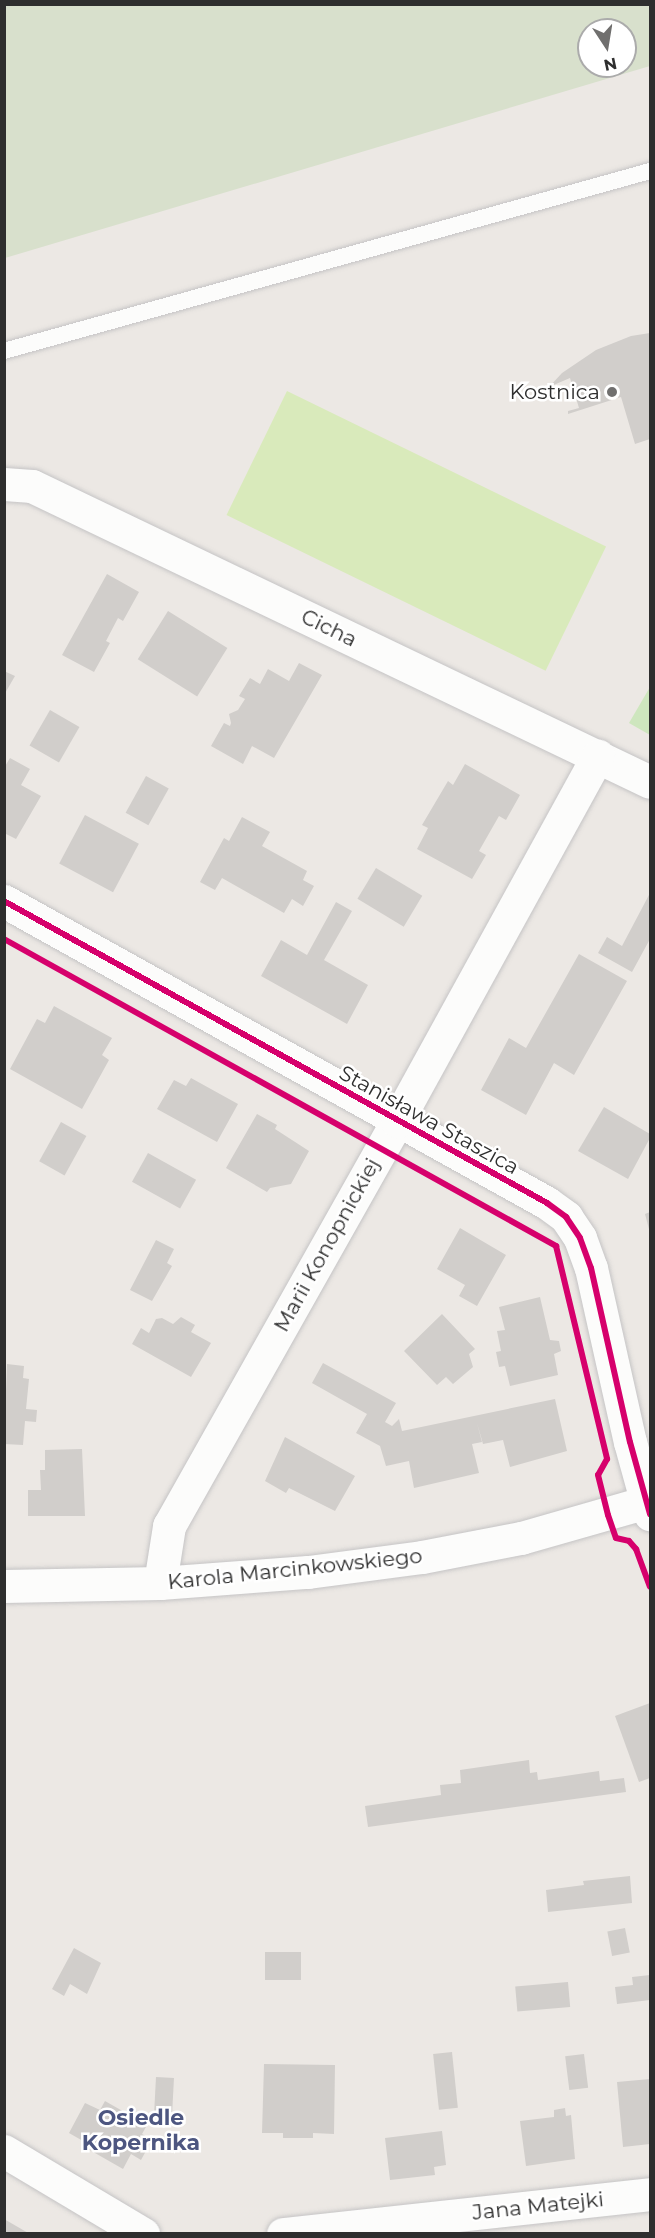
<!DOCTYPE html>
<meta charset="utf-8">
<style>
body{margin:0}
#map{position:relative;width:655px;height:2238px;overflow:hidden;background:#ece8e4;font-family:Montserrat,sans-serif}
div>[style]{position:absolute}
.green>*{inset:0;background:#cee6be}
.cemetery>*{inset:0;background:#d8e0cc}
.pitch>*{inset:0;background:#d9eabb;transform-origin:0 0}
.building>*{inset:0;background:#d1cecb;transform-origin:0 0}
.roads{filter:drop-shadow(0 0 2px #c5c4c5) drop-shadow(0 0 2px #c5c4c5)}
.service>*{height:16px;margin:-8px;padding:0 8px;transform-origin:8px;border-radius:8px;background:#fcfcfb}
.minor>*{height:33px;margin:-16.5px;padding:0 16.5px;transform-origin:16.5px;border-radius:16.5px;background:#fcfcfb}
.cycleway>*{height:6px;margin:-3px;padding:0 3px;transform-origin:3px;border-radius:3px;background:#d6006c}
.dots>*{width:16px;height:16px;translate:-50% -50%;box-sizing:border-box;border:3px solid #fff;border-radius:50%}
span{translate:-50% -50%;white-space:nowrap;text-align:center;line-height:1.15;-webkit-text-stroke:5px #fff;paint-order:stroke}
.poi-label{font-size:21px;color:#2e2e2e}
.right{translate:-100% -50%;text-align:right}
.street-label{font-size:21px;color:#2e2e2e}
.neighbourhood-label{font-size:22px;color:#4d5680;font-weight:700}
.frame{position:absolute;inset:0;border:6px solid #2e2e2e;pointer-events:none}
.north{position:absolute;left:577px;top:18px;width:60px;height:60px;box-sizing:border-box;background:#fff;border:2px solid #ababab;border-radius:50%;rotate:168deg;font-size:16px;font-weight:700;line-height:24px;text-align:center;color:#2e2e2e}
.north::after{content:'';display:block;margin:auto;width:21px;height:27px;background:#706f6e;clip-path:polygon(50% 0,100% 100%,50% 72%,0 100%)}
</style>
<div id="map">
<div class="green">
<div style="clip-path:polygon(650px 687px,650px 735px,629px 723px)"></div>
</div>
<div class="cemetery">
<div style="clip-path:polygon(evenodd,5px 4px,650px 5px,650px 66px,5px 258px,5px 4px,589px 30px,625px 30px,625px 66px,589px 66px,589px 30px)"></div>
</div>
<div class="pitch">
<div style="left:287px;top:391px;width:355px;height:138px;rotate:26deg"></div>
</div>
<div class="building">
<div style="clip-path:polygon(650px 333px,650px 439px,635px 444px,621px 397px,568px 414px,568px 411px,579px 408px,570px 378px,549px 387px,562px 373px,596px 350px,631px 336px)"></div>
<div style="clip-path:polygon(107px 574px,139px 592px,123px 621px,118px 618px,106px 641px,110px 643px,94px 672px,62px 655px)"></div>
<div style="left:168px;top:611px;width:70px;height:57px;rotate:32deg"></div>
<div style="clip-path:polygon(299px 663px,322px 675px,274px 758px,252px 746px,243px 764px,211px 746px,224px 723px,230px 726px,231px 723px,229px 714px,238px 710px,245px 699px,239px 696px,250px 678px,260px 684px,268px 669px,289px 681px)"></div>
<div style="clip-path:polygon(4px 671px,15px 676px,4px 695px)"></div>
<div style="left:50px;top:710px;width:34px;height:41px;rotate:30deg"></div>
<div style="clip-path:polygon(10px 758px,30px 769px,21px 785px,41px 796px,16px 839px,4px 833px,4px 768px)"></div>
<div style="clip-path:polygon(465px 764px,520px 795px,506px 820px,499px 816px,479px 851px,486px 855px,472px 879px,417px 849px,428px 828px,422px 825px,448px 781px,453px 785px)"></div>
<div style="left:146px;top:776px;width:26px;height:42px;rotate:29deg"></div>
<div style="left:85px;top:815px;width:61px;height:55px;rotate:28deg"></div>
<div style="clip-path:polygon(242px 817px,270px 832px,262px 846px,307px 871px,303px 880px,314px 886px,303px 906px,292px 899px,284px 913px,222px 878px,215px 890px,200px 882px,224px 838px,229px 841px)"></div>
<div style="left:376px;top:868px;width:54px;height:36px;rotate:31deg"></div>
<div style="clip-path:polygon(650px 893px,650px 939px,632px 972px,598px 953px,607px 937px,622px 946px)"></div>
<div style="clip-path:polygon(336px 902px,352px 911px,324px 960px,368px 985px,347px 1024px,261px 976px,281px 940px,307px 955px)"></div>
<div style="clip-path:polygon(579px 954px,627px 981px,574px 1075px,554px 1063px,526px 1115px,481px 1090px,509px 1038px,526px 1048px)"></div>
<div style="clip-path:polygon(54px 1006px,112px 1038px,102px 1055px,109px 1060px,82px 1109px,10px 1069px,37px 1019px,45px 1023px)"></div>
<div style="clip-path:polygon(191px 1078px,238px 1104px,217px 1142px,157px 1109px,174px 1080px,186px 1086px)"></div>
<div style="clip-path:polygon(604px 1107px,650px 1134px,650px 1138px,628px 1179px,578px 1151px)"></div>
<div style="clip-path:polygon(257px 1114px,277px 1125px,275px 1129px,309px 1151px,291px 1184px,270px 1188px,267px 1192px,226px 1168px)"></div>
<div style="left:61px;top:1122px;width:29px;height:45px;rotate:29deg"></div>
<div style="left:148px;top:1153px;width:55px;height:33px;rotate:29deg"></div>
<div style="clip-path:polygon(650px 1212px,650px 1233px,645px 1214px)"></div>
<div style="clip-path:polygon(460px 1228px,506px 1255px,477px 1306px,459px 1296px,465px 1285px,437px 1269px)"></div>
<div style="clip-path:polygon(156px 1240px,174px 1249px,167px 1263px,172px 1266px,152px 1301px,130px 1290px)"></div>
<div style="clip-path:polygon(540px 1297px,550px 1340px,559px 1341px,561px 1351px,554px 1354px,558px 1375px,510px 1386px,505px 1366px,499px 1367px,496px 1352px,501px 1351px,497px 1331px,505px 1330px,499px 1307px)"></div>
<div style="clip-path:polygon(442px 1314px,475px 1349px,469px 1354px,473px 1367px,453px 1384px,446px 1377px,437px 1385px,404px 1351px)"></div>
<div style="clip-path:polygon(181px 1317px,195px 1325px,191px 1332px,211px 1343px,191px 1377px,132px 1344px,141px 1328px,149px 1333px,156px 1319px,162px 1318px,173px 1324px)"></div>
<div style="clip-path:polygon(323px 1363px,396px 1403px,385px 1422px,392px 1426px,399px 1419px,402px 1431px,555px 1399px,567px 1451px,510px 1467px,503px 1440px,483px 1444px,477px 1423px,482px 1442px,472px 1444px,479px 1473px,414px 1488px,409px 1461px,386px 1466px,380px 1446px,356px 1433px,367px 1414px,312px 1383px)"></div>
<div style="clip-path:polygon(7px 1364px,24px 1366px,23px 1378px,29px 1379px,26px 1409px,37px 1410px,36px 1422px,25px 1421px,23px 1445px,4px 1444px)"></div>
<div style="clip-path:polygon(285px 1437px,355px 1476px,335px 1511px,289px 1488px,286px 1493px,265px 1481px)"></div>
<div style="clip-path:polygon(82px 1449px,85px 1516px,28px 1516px,28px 1490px,41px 1490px,40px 1470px,45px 1470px,45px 1450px)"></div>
<div style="clip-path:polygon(650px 1703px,650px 1778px,639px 1782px,615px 1716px)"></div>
<div style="clip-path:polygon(529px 1760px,530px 1773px,537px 1772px,538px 1780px,599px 1771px,600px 1781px,624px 1778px,626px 1792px,368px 1827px,365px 1806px,441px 1795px,440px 1785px,461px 1783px,460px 1770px)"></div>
<div style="clip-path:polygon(630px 1876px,632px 1903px,548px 1912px,546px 1890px,584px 1885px,583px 1881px)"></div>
<div style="left:625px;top:1928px;width:25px;height:18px;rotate:79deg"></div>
<div style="clip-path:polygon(74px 1948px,101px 1963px,87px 1994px,70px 1984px,64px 1996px,52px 1989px)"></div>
<div style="left:265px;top:1952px;width:36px;height:28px"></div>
<div style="clip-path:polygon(650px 1975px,650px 2000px,617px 2004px,615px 1987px,633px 1985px,632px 1977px)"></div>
<div style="left:568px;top:1982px;width:25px;height:53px;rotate:85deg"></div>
<div style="left:452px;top:2052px;width:56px;height:19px;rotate:84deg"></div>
<div style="left:584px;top:2054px;width:34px;height:19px;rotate:83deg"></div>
<div style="clip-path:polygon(264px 2064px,335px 2065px,334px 2134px,313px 2133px,313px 2138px,283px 2138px,283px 2133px,262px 2133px)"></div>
<div style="left:156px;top:2077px;width:18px;height:34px;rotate:3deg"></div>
<div style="clip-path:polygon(650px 2079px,650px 2144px,623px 2147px,617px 2082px)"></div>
<div style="clip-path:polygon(105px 2101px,147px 2125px,142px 2134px,152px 2140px,141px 2160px,131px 2154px,123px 2169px,81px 2145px,83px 2141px,69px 2133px,85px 2103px,100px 2110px)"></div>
<div style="clip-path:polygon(565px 2108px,566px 2116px,571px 2115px,575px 2159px,526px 2166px,520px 2121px,554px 2117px,554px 2110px)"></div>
<div style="clip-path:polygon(442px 2131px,446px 2165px,434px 2167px,435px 2175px,390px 2180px,385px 2138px)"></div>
<div style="clip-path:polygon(4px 2219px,30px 2234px,4px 2234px)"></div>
</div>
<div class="roads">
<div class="service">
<div style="left:4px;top:351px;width:671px;rotate:-15.57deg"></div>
</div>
<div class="minor">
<div style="left:4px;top:484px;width:28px;rotate:4deg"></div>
<div style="left:32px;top:486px;width:685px;rotate:25.59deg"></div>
<div style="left:4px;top:901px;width:621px;rotate:29.08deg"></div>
<div style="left:547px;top:1203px;width:24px;rotate:36deg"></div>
<div style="left:566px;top:1217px;width:25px;rotate:56deg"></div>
<div style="left:580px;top:1238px;width:32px;rotate:70deg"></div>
<div style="left:591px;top:1268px;width:178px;rotate:77.4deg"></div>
<div style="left:630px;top:1442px;width:75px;rotate:74.5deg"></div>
<div style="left:160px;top:1583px;width:58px;rotate:-81deg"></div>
<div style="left:169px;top:1526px;width:465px;rotate:-60.6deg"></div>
<div style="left:397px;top:1121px;width:417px;rotate:-61.2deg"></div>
<div style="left:4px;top:1586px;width:156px;rotate:-1.1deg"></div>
<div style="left:160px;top:1583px;width:148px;rotate:-4.3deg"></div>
<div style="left:308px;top:1572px;width:115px;rotate:-7.5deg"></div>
<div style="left:422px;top:1557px;width:101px;rotate:-10.9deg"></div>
<div style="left:521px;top:1538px;width:134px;rotate:-16deg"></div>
<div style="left:4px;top:2151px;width:162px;rotate:30.8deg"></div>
<div style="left:283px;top:2234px;width:369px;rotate:-6.2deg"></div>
</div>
</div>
<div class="cycleway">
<div style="left:4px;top:901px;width:621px;rotate:29.08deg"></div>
<div style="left:547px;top:1203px;width:24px;rotate:36deg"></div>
<div style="left:566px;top:1217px;width:25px;rotate:56deg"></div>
<div style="left:580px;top:1238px;width:32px;rotate:70deg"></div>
<div style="left:591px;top:1268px;width:178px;rotate:77.4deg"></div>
<div style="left:630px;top:1442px;width:75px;rotate:74.5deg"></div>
<div style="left:4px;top:939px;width:632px;rotate:29.08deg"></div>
<div style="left:556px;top:1246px;width:219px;rotate:76.5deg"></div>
<div style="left:607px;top:1459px;width:18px;rotate:119deg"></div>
<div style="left:598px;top:1475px;width:41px;rotate:76deg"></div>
<div style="left:608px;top:1515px;width:24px;rotate:71deg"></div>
<div style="left:616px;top:1538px;width:13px;rotate:13deg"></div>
<div style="left:629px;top:1541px;width:11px;rotate:49deg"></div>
<div style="left:636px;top:1549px;width:40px;rotate:69.8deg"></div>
</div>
<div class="dots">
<div style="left:612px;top:392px;background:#706f6e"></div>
</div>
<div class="poi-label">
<span class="right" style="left:600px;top:392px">Kostnica</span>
</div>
<div class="street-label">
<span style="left:329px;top:628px;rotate:26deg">Cicha</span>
<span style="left:429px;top:1120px;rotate:29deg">Stanisława Staszica</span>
<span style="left:327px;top:1245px;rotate:-61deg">Marii Konopnickiej</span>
<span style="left:295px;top:1569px;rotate:-6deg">Karola Marcinkowskiego</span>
<span style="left:538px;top:2206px;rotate:-6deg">Jana Matejki</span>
</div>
<div class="neighbourhood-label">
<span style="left:141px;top:2130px">Osiedle<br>Kopernika</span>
</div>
<div class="frame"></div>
<div class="north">N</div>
</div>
